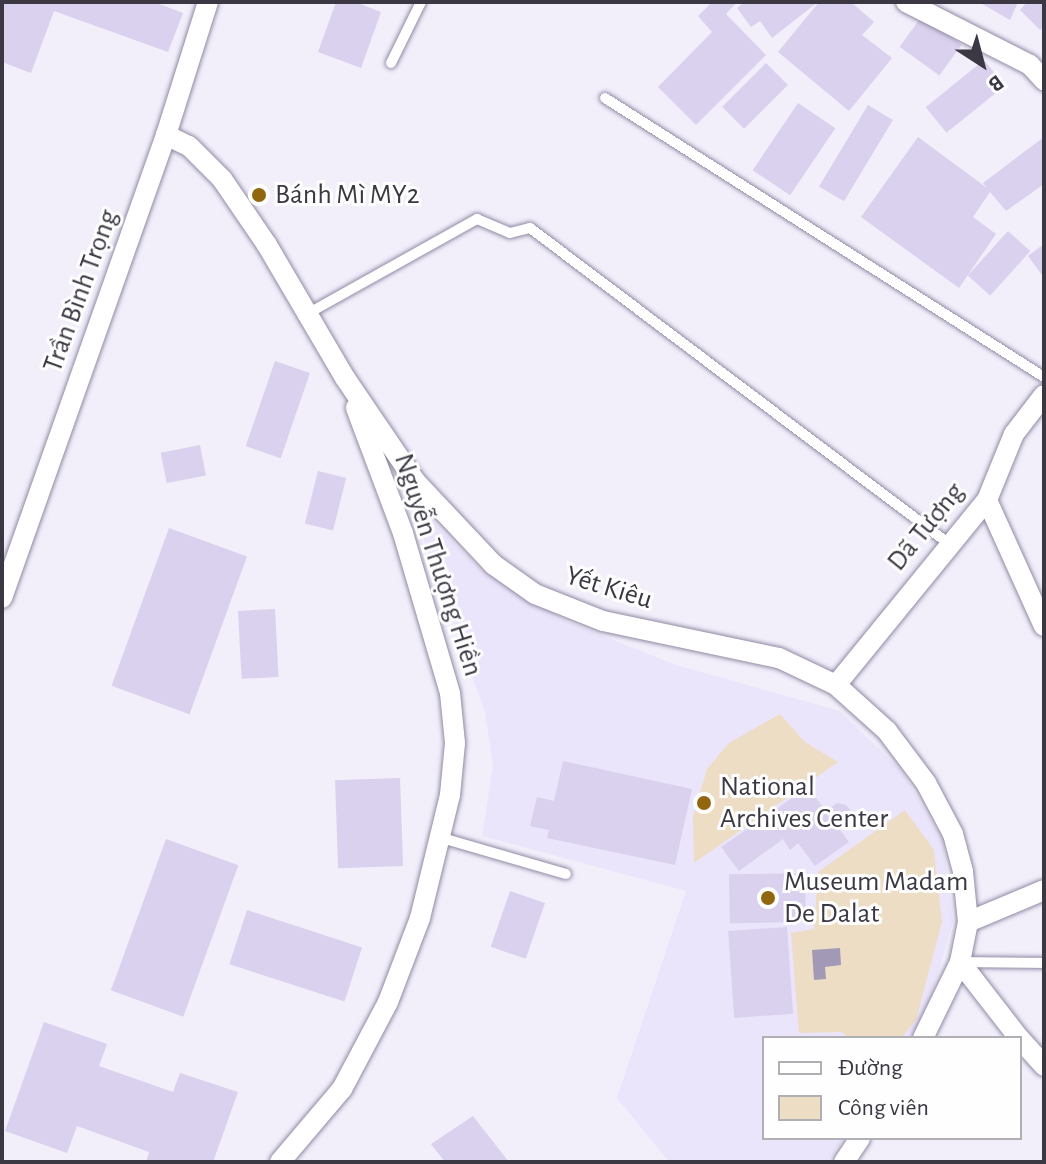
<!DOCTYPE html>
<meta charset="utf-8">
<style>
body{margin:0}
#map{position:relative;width:1046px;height:1164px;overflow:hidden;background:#f2effb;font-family:"Alegreya Sans",sans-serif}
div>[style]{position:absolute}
.built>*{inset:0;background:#ebe5fb}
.green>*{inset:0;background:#edddc4}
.water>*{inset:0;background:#a299b6}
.building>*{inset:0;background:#d9d1ed;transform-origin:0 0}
.roads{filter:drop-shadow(0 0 2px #928aa4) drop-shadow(0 0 2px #928aa4)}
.lane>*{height:10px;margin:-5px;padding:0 5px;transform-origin:5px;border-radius:5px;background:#fff}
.street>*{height:20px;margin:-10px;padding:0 10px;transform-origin:10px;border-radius:10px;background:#fff}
.dots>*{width:22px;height:22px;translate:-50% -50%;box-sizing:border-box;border:4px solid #fefefe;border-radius:50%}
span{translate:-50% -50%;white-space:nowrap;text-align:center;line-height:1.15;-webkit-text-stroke:6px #fefefe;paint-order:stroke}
.poi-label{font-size:28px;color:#3b3843}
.left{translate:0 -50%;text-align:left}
.street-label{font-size:28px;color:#3b3843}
.frame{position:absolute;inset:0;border:4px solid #3b3843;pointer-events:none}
.legend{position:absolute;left:762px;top:1036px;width:260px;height:104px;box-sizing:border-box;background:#fefefe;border:2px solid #b0afb3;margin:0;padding:10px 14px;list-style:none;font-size:24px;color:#3b3843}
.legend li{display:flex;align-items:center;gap:16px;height:40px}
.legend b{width:40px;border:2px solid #b0afb3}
.north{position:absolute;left:942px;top:24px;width:80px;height:80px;-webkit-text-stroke:6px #fefefe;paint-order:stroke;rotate:144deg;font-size:22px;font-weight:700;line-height:32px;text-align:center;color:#3b3843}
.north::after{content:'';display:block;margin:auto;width:28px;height:36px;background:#3b3843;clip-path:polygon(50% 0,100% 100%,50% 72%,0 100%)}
</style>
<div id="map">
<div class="built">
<div style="clip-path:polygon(408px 496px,480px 569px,564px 620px,676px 665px,840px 711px,901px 770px,943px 840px,953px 921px,924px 1023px,913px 1038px,764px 1038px,764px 1138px,844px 1138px,827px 1162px,669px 1162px,617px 1098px,686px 891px,482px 836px,493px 765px,485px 712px)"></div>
</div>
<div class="green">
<div style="clip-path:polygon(780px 714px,805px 742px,838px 762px,694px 863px,693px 817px,707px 769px,729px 743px)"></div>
<div style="clip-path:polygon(905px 810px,934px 850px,942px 922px,916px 1020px,901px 1038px,849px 1038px,842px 1032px,799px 1033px,791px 933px,814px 929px,818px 872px)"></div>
</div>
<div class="water">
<div style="clip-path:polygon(840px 948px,841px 965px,825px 967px,826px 979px,814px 980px,812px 950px)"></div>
</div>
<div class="building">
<div style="clip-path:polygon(2px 2px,154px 2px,183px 13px,168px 52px,54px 11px,31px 73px,2px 62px)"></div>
<div style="clip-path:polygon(336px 2px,355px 2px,381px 12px,361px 68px,318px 52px)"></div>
<div style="clip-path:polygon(712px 2px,737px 2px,726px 14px,766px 55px,696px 125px,658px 87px,712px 32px,698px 16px)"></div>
<div style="clip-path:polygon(745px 2px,818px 2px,772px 38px,760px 21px,751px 27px,737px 8px)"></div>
<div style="clip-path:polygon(819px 2px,851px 2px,874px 22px,862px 35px,892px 58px,849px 111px,778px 52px)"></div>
<div style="clip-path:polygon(979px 2px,1018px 2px,1010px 20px)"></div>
<div style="clip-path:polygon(1027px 2px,1044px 2px,1044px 26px,1040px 30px,1020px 10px)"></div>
<div style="left:922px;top:16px;width:49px;height:38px;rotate:36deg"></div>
<div style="left:984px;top:60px;width:33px;height:75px;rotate:51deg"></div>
<div style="left:766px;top:63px;width:31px;height:62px;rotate:45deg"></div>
<div style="left:798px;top:103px;width:45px;height:81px;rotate:34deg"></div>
<div style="left:868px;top:105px;width:29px;height:95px;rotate:31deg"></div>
<div style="clip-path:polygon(918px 137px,987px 188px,983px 183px,1044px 137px,1044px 184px,1006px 211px,990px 192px,973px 217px,996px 234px,959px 288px,861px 217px)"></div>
<div style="left:1008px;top:231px;width:30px;height:60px;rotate:42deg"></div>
<div style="clip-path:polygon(1044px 244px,1044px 278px,1028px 256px)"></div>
<div style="left:275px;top:361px;width:37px;height:90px;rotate:19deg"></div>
<div style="left:200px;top:445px;width:31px;height:40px;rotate:79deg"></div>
<div style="left:318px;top:471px;width:29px;height:54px;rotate:14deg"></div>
<div style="left:169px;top:528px;width:83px;height:168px;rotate:20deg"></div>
<div style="left:275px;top:609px;width:68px;height:37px;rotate:87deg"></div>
<div style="clip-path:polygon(563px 761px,692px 789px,675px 865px,547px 838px,549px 830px,530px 826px,537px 797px,554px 801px)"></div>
<div style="left:400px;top:778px;width:88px;height:65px;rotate:88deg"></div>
<div style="clip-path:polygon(808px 787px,826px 811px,837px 803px,846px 805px,852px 812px,851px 822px,840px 830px,849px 842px,815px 866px,798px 843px,790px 850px,783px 839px,739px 871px,721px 847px)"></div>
<div style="left:166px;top:839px;width:77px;height:161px;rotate:20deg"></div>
<div style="left:805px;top:873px;width:49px;height:76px;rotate:89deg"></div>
<div style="left:510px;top:891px;width:37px;height:59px;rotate:19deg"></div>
<div style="left:247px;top:910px;width:121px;height:57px;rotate:18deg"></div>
<div style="left:787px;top:927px;width:87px;height:59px;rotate:86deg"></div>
<div style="clip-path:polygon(44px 1022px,107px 1044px,99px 1066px,173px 1092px,180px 1073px,238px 1092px,213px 1162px,146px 1162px,149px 1152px,77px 1126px,67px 1153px,5px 1131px)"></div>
<div style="clip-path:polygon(473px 1116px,509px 1162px,445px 1162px,431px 1144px)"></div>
</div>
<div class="roads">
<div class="lane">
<div style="left:391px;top:63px;width:68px;rotate:-63.8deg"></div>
<div style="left:605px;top:98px;width:520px;rotate:32.44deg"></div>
<div style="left:307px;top:314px;width:195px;rotate:-29.2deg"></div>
<div style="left:477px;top:219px;width:36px;rotate:23deg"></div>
<div style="left:510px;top:233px;width:21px;rotate:-14deg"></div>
<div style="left:530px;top:228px;width:523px;rotate:37deg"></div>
<div style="left:442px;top:838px;width:129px;rotate:16.2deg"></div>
<div style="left:962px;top:962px;width:82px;rotate:0.7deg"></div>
</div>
<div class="street">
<div style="left:906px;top:2px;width:139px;rotate:26.9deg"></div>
<div style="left:1030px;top:65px;width:21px;rotate:47deg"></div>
<div style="left:166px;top:135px;width:25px;rotate:26deg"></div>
<div style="left:189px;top:146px;width:47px;rotate:45deg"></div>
<div style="left:222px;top:179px;width:80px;rotate:55.7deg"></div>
<div style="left:267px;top:245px;width:154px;rotate:59.6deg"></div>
<div style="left:345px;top:378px;width:125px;rotate:55.8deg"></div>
<div style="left:415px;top:481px;width:115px;rotate:46.8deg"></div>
<div style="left:494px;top:565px;width:50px;rotate:35.3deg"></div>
<div style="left:535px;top:594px;width:73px;rotate:21.7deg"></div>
<div style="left:603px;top:621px;width:180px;rotate:11.9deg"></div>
<div style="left:779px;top:658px;width:63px;rotate:25.3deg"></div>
<div style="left:836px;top:685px;width:69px;rotate:42deg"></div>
<div style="left:887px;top:731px;width:65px;rotate:53.1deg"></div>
<div style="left:926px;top:783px;width:58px;rotate:62.1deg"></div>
<div style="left:953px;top:834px;width:39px;rotate:75deg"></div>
<div style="left:963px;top:872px;width:50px;rotate:84.3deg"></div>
<div style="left:968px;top:922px;width:41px;rotate:101.3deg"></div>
<div style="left:960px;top:962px;width:96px;rotate:52.2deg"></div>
<div style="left:987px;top:500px;width:138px;rotate:65.7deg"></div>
<div style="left:2px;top:598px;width:491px;rotate:-70.5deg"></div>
<div style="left:166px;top:135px;width:139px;rotate:-72.5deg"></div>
<div style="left:836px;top:685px;width:239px;rotate:-50.8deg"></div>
<div style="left:987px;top:500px;width:71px;rotate:-67.8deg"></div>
<div style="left:1014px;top:434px;width:49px;rotate:-52.4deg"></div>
<div style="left:968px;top:922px;width:82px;rotate:-22.8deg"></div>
<div style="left:923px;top:1038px;width:85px;rotate:-64deg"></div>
<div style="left:1020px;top:1039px;width:36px;rotate:48deg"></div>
<div style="left:280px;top:1162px;width:96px;rotate:-49.7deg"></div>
<div style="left:342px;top:1089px;width:98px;rotate:-62.1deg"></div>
<div style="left:388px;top:1002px;width:90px;rotate:-69.1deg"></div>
<div style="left:420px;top:918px;width:127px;rotate:-76.3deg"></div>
<div style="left:450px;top:795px;width:52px;rotate:-84.5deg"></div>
<div style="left:455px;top:743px;width:50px;rotate:-95.7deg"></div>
<div style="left:450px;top:693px;width:167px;rotate:-106.4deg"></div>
<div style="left:403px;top:533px;width:134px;rotate:-110.6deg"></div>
<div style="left:844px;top:1162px;width:29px;rotate:-56deg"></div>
</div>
</div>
<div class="dots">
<div style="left:259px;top:195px;background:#91660f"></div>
<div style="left:704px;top:803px;background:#91660f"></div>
<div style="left:768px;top:898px;background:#91660f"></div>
</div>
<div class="poi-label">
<span class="left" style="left:275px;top:195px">Bánh Mì MY2</span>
<span class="left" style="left:720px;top:803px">National<br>Archives Center</span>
<span class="left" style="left:784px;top:898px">Museum Madam<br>De Dalat</span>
</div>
<div class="street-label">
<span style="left:81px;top:291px;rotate:-70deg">Trần Bình Trọng</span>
<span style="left:926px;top:527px;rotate:-51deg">Dã Tượng</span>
<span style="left:438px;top:565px;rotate:72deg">Nguyễn Thượng Hiền</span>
<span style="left:609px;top:588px;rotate:17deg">Yết Kiêu</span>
</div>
<div class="frame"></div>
<ul class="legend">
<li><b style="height:10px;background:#fff"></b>Đường</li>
<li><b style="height:22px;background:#edddc4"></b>Công viên</li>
</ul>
<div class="north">B</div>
</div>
